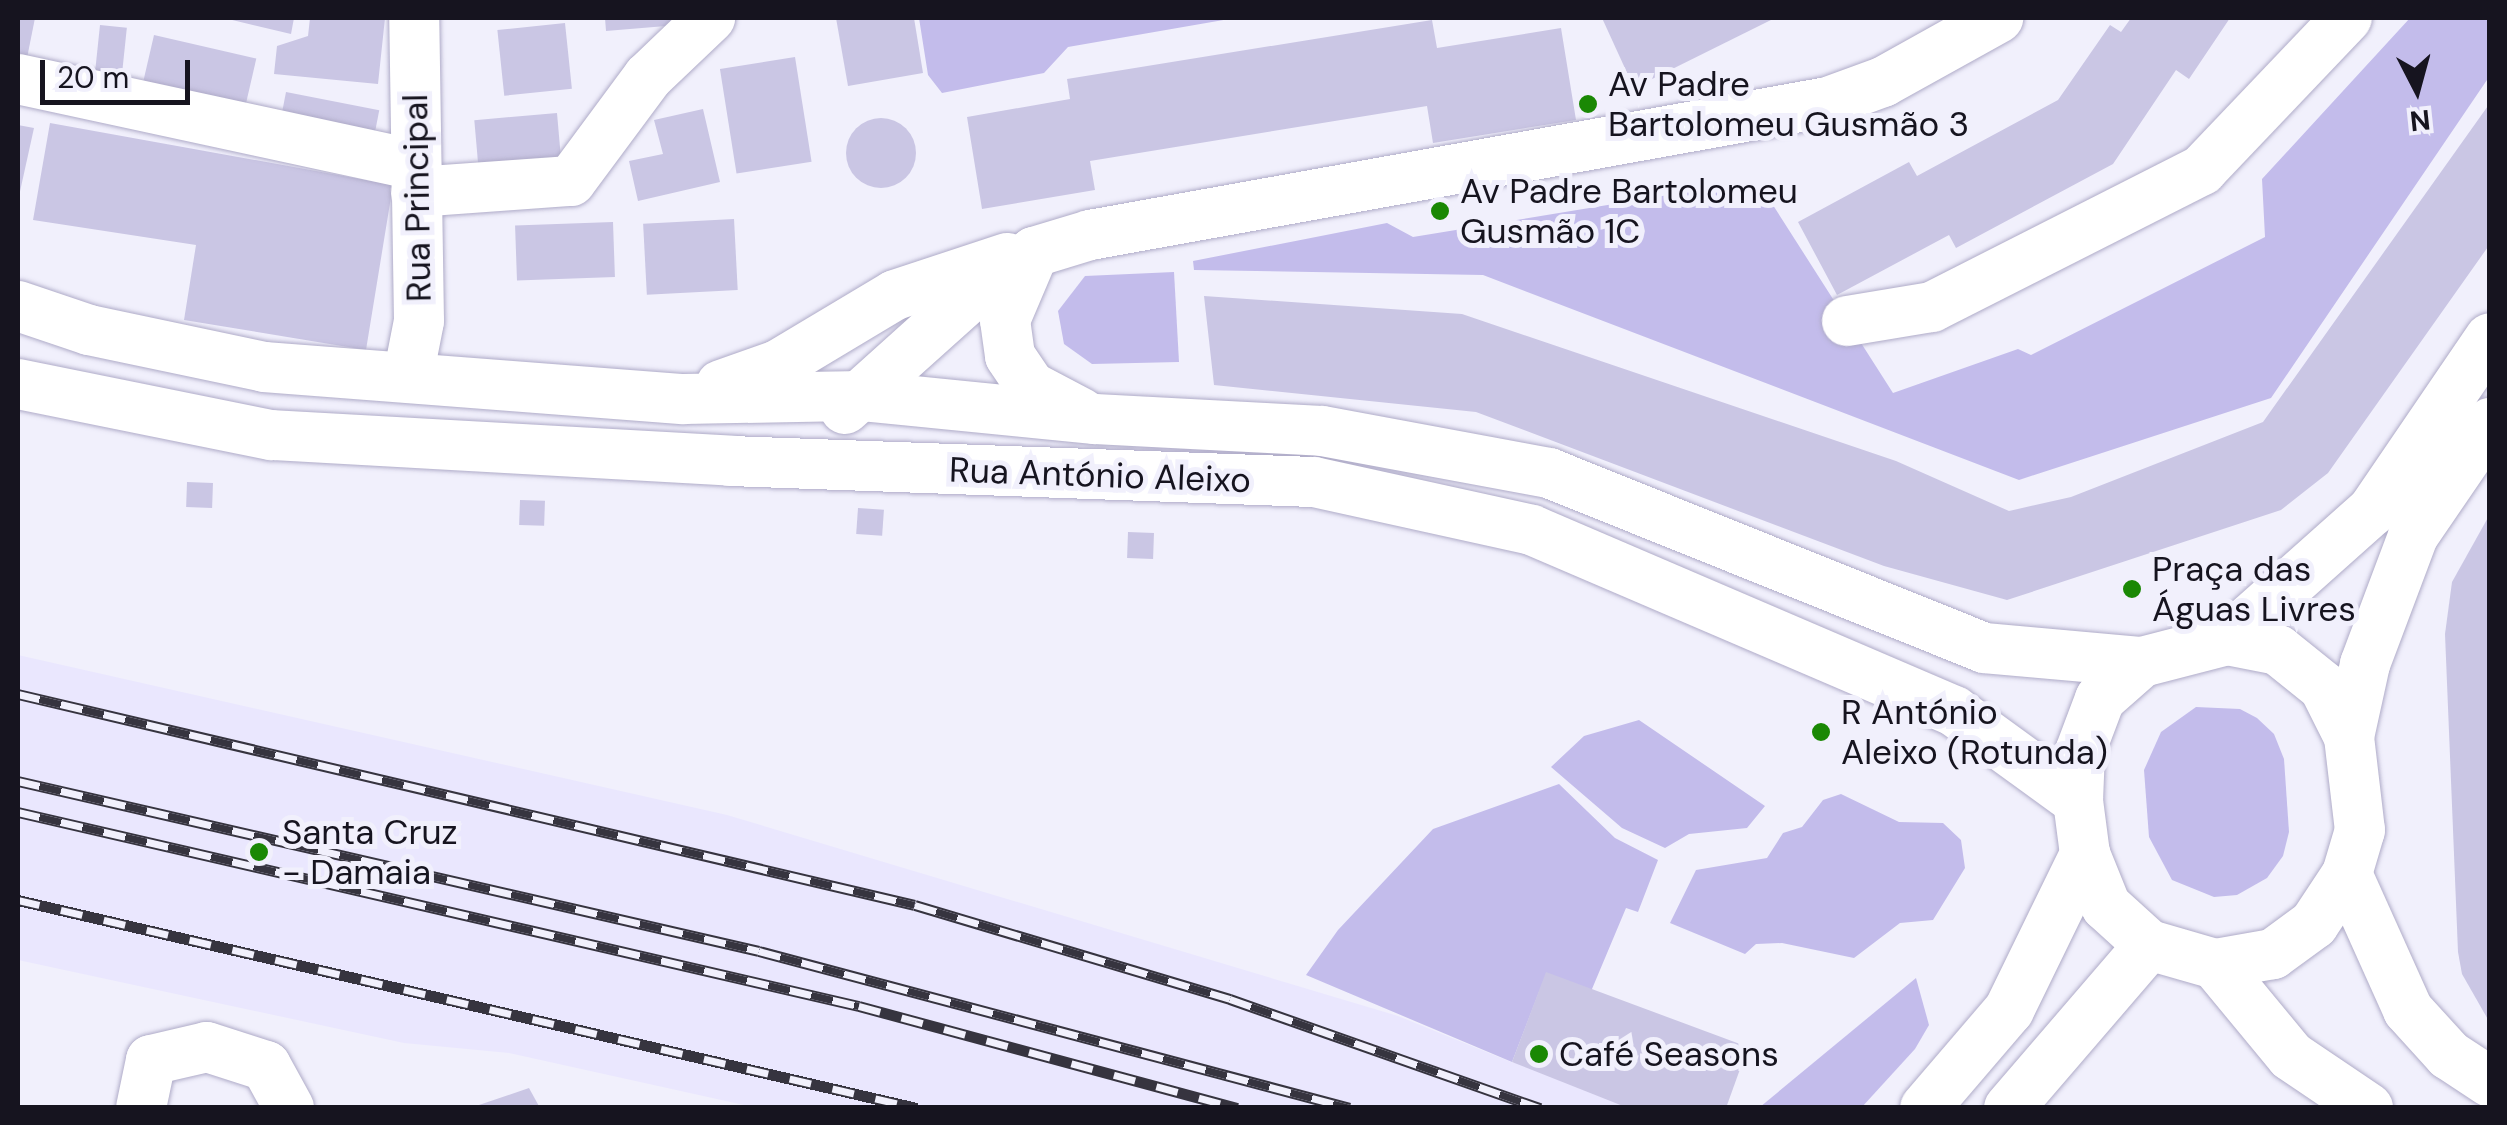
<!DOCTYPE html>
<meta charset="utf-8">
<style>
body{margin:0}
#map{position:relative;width:2507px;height:1125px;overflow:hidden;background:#f1f0fc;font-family:"DM Sans",sans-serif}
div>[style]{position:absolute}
.built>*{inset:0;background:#eae7fe}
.green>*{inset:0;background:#c3bceb}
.building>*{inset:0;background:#cac6e4;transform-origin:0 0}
.round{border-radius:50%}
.roads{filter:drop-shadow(0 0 2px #afabc8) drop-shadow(0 0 2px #afabc8)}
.minor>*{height:50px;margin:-25px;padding:0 25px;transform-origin:25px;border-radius:25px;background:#fff}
.rail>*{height:11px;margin-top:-5.5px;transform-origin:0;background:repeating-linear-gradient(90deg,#f1f0fc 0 22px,#36343f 0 44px);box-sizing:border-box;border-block:2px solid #36343f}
.dots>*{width:28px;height:28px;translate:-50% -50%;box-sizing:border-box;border:5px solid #f1f0fc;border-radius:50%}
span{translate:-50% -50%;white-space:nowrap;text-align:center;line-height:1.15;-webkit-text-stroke:10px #f1f0fc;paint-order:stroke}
.poi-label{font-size:35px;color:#16141f}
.left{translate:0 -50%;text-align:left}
.street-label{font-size:35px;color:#16141f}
.frame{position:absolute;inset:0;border:20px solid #16141f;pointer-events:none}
.north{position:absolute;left:2367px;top:40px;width:100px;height:100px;-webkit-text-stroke:8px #f1f0fc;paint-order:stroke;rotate:174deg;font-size:28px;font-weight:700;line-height:40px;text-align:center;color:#16141f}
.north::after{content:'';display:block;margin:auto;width:35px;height:45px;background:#16141f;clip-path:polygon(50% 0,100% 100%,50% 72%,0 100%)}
.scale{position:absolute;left:40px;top:60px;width:150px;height:45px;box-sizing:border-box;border:5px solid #16141f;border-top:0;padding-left:12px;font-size:30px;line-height:35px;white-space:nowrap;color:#16141f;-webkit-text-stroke:8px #f1f0fc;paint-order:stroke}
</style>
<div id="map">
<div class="built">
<div style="clip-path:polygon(18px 655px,727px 815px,1398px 1016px,1511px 1062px,1726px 1108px,753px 1107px,509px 1053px,404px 1043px,18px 960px)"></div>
</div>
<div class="green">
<div style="clip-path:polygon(919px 18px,1235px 18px,1068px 47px,1044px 73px,942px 93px,928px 75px)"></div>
<div style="clip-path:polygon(2410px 18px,2489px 18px,2489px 77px,2271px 398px,2019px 480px,1483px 275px,1194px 270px,1193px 261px,1387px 223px,1413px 237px,1723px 186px,1728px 205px,1771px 202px,1893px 393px,2018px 349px,2031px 355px,2265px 237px,2262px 179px)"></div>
<div style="clip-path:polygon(1174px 272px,1179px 362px,1092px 364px,1064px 344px,1058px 311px,1085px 276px)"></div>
<div style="clip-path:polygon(2196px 707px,2240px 709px,2257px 718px,2274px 734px,2284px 759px,2289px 832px,2283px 856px,2267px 878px,2237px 895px,2214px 897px,2172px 880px,2149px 837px,2144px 770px,2161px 732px)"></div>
<div style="clip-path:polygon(1639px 720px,1765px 806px,1747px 828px,1689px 834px,1665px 848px,1622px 828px,1551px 767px,1584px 736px)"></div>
<div style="clip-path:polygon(1559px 784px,1615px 838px,1658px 860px,1638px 912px,1626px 908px,1592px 989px,1539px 992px,1512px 1062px,1306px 975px,1338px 930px,1433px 829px)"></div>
<div style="clip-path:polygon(1841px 794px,1899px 822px,1943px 823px,1961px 840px,1965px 868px,1933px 920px,1900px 923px,1854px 958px,1782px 943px,1756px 944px,1745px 954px,1670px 923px,1696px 870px,1767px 858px,1783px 833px,1802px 827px,1823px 800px)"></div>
<div style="clip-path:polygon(1916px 978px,1929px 1025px,1915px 1049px,1862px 1107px,1760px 1107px)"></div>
</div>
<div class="building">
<div style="clip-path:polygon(18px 18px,35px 18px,27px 58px,18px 56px)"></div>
<div style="clip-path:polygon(224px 18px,294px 18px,291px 34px)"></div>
<div style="clip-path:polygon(310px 18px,385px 18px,378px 84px,274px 74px,277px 46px,308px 36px)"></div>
<div style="clip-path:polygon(605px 18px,690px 18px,690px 24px,606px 31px)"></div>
<div style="clip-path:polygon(836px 18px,914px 18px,923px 73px,848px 86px)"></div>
<div style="clip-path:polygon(1602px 18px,1775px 18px,1634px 88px)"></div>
<div style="clip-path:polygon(2131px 18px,2230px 18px,2189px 79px,2176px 70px,2113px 164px,1956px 248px,1949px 235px,1837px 295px,1798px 222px,1909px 162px,1917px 176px,2058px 100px,2110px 25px,2121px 32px)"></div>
<div style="clip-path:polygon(1432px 20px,1437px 48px,1561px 28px,1576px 120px,1433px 143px,1427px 106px,1090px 161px,1095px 190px,982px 209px,967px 117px,1070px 99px,1067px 79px)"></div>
<div style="left:565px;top:23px;width:66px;height:68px;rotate:84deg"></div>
<div style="left:100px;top:25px;width:27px;height:57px;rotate:6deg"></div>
<div style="left:154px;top:35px;width:105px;height:58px;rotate:13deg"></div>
<div style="left:795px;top:57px;width:106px;height:76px;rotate:81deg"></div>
<div style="left:286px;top:92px;width:95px;height:34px;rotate:11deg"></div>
<div style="clip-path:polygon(2490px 103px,2490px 244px,2328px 473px,2281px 510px,2007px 600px,1884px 566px,1476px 412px,1214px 385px,1204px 296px,1462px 314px,1896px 461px,2009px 511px,2071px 497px,2263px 422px)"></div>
<div style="clip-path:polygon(703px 109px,720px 182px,638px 201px,629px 161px,663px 154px,654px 120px)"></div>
<div style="left:557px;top:113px;width:56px;height:83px;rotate:85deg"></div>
<div class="round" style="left:846px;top:118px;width:70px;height:70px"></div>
<div style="clip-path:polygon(50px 123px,393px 185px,366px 350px,184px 320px,196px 245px,33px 220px)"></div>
<div style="clip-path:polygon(18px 125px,34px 128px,19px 196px,18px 196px)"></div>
<div style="left:734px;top:219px;width:71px;height:91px;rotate:87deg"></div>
<div style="left:613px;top:222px;width:55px;height:98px;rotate:88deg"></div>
<div style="left:187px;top:482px;width:26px;height:25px;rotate:2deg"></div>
<div style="left:520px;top:500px;width:25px;height:25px;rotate:2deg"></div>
<div style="left:858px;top:508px;width:26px;height:26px;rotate:4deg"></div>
<div style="clip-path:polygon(2490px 514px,2490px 1023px,2462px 974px,2458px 952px,2445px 634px,2452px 582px)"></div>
<div style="left:1128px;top:532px;width:26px;height:26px;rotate:2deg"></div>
<div style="clip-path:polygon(1546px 972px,1748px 1047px,1726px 1108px,1628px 1108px,1512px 1062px)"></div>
<div style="clip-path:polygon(529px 1088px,540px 1108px,473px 1108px,473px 1107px)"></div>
</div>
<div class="roads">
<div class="minor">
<div style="left:18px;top:79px;width:407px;rotate:12.2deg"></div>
<div style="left:416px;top:192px;width:155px;rotate:-4.1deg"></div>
<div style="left:571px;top:181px;width:129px;rotate:-53.5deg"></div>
<div style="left:648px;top:77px;width:86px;rotate:-43.6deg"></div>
<div style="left:1034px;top:252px;width:74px;rotate:113.1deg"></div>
<div style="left:1005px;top:320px;width:36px;rotate:82deg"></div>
<div style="left:1010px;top:356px;width:36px;rotate:56deg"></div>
<div style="left:1030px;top:386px;width:58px;rotate:27.9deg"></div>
<div style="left:18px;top:306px;width:75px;rotate:18.7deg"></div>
<div style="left:89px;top:330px;width:179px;rotate:11.9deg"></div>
<div style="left:264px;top:367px;width:421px;rotate:4.4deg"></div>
<div style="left:684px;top:399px;width:179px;rotate:-1deg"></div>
<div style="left:863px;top:396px;width:233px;rotate:5.7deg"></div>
<div style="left:1095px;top:419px;width:227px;rotate:3deg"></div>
<div style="left:1322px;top:431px;width:231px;rotate:10.5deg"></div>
<div style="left:1549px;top:473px;width:469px;rotate:21.9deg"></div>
<div style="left:1984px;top:648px;width:159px;rotate:5.1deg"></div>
<div style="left:1847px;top:321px;width:86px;rotate:-9.4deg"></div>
<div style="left:1932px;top:307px;width:303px;rotate:-26.9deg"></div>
<div style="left:2202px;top:170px;width:210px;rotate:-46.4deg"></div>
<div style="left:408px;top:377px;width:57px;rotate:-78.9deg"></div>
<div style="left:419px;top:321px;width:303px;rotate:-90.9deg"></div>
<div style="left:18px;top:384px;width:259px;rotate:11.4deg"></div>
<div style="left:272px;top:435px;width:459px;rotate:3.2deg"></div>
<div style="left:730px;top:461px;width:584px;rotate:2.06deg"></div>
<div style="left:1314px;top:482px;width:223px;rotate:12.4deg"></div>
<div style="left:1532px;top:530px;width:459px;rotate:23.2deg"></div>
<div style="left:1954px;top:711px;width:153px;rotate:36deg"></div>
<div style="left:721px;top:385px;width:60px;rotate:-19.3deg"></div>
<div style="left:778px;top:365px;width:136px;rotate:-30.9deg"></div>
<div style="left:895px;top:295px;width:118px;rotate:-18.3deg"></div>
<div style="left:845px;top:409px;width:169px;rotate:-41.9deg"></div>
<div style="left:971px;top:296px;width:77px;rotate:-34.9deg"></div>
<div style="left:1034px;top:252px;width:59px;rotate:-16.9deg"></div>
<div style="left:1090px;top:235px;width:750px;rotate:-10.22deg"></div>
<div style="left:1828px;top:102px;width:59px;rotate:-20deg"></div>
<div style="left:1883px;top:82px;width:132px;rotate:-29.1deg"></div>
<div style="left:2227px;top:640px;width:52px;rotate:11.1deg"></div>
<div style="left:2278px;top:650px;width:59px;rotate:38.8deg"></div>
<div style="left:2324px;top:687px;width:56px;rotate:63.4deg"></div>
<div style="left:2349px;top:737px;width:94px;rotate:83.3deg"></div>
<div style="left:2360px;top:830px;width:46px;rotate:106.5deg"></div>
<div style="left:2347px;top:874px;width:60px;rotate:123.4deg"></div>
<div style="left:2314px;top:924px;width:51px;rotate:143.8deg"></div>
<div style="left:2273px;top:954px;width:59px;rotate:170.2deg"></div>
<div style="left:2215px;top:964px;width:69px;rotate:-163.9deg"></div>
<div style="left:2149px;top:945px;width:58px;rotate:-137.8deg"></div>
<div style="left:2106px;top:906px;width:56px;rotate:-112deg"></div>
<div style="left:2085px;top:854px;width:53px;rotate:-97.5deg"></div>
<div style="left:2078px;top:801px;width:49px;rotate:-87.7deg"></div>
<div style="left:2080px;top:752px;width:57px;rotate:-69.3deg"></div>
<div style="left:2100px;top:699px;width:56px;rotate:-41.4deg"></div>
<div style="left:2142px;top:662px;width:88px;rotate:-14.5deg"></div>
<div style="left:2227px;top:640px;width:194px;rotate:-41.7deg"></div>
<div style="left:2372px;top:511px;width:209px;rotate:-55.7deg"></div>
<div style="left:2349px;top:737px;width:75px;rotate:-77.6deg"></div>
<div style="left:2365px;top:664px;width:137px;rotate:-69.4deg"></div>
<div style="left:2413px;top:536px;width:137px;rotate:-55.7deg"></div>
<div style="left:2347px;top:874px;width:149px;rotate:65.8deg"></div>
<div style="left:2408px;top:1010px;width:61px;rotate:47.7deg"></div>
<div style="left:2449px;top:1055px;width:49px;rotate:33.4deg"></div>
<div style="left:2215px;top:964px;width:119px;rotate:50.4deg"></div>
<div style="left:2291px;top:1056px;width:93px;rotate:34deg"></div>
<div style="left:141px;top:1108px;width:49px;rotate:-78.2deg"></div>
<div style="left:151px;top:1060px;width:57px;rotate:-13.1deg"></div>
<div style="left:207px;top:1047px;width:62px;rotate:17.9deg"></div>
<div style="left:266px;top:1066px;width:48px;rotate:61.3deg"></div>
<div style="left:1925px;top:1108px;width:129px;rotate:-49.4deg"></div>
<div style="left:2009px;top:1010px;width:174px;rotate:-64deg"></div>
<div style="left:2009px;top:1108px;width:215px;rotate:-49.3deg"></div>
</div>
</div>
<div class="rail">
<div style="left:18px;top:694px;width:921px;rotate:13.24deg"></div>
<div style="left:915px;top:905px;width:329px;rotate:16.6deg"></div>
<div style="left:1230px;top:999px;width:329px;rotate:19.4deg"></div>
<div style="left:18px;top:781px;width:760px;rotate:12.92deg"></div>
<div style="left:759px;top:951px;width:611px;rotate:14.88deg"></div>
<div style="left:18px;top:812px;width:863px;rotate:12.99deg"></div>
<div style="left:859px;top:1006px;width:392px;rotate:15.1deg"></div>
<div style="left:18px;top:900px;width:923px;rotate:13.03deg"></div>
</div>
<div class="dots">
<div style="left:1588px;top:104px;background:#1a8804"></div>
<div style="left:1440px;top:211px;background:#1a8804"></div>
<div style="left:2132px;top:589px;background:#1a8804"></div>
<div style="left:1821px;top:732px;background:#1a8804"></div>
<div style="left:259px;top:852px;background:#1a8804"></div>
<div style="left:1539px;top:1054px;background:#1a8804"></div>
</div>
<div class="poi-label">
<span class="left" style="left:1608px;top:104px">Av Padre<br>Bartolomeu Gusmão 3</span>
<span class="left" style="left:1460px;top:211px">Av Padre Bartolomeu<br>Gusmão 1C</span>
<span class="left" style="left:2152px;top:589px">Praça das<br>Águas Livres</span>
<span class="left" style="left:1841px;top:732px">R António<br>Aleixo (Rotunda)</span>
<span class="left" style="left:282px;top:852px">Santa Cruz<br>- Damaia</span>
<span class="left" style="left:1559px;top:1054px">Café Seasons</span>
</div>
<div class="street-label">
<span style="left:417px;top:198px;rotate:-91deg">Rua Principal</span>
<span style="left:1100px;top:475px;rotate:2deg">Rua António Aleixo</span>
</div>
<div class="frame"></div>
<div class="north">N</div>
<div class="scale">20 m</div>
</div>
